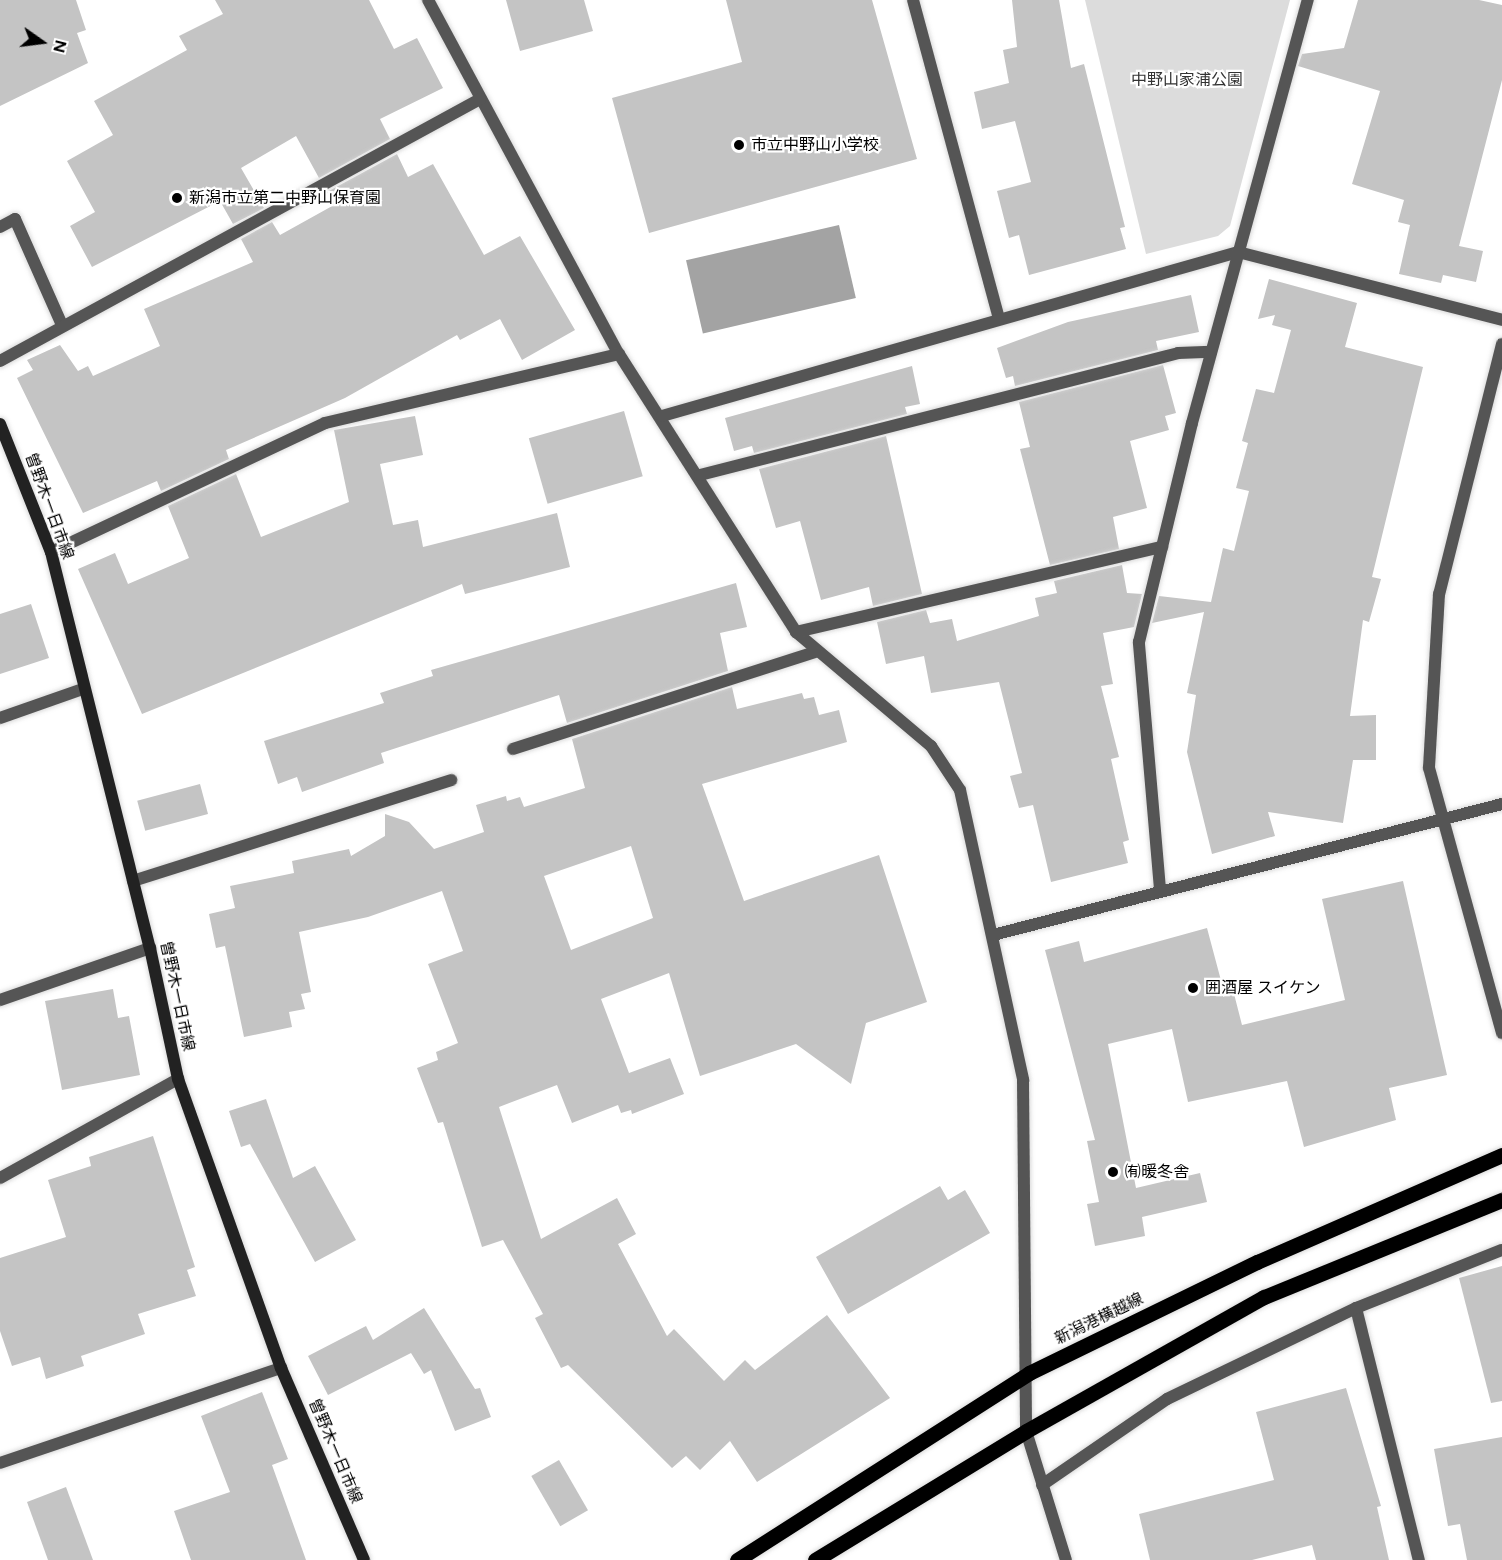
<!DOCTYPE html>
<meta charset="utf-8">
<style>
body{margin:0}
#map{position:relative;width:1502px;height:1560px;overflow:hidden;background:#fff;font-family:Figtree,"Noto Sans JP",sans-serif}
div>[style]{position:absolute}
.green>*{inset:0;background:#dcdcdc}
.water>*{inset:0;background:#a3a3a3;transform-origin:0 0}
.building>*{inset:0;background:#c4c4c4;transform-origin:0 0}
.roads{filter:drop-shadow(0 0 2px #dbdbdb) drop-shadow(0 0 2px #dbdbdb)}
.minor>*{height:12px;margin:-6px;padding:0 6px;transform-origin:6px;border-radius:6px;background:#555}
.secondary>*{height:12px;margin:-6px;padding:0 6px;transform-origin:6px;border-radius:6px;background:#222}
.primary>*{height:15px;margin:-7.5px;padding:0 7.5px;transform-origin:7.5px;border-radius:7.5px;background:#000}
.dots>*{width:16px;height:16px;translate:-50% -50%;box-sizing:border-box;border:3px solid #fff;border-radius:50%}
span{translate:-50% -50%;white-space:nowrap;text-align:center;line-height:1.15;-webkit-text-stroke:4.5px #fff;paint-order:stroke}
.park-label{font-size:16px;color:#333}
.poi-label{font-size:16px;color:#000}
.left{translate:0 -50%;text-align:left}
.street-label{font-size:16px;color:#000}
.north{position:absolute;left:12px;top:12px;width:60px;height:60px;-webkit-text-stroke:4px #fff;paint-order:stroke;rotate:104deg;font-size:16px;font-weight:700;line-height:24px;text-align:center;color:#000}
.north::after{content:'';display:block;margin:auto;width:21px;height:27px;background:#000;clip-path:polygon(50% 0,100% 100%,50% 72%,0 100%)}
</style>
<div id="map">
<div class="green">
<div style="clip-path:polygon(1085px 0,1290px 0,1230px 226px,1218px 236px,1146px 254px)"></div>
</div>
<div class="water">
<div style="left:839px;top:225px;width:75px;height:157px;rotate:77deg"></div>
</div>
<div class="building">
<div style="clip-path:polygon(0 0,76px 0,86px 30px,77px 33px,88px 63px,0 106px)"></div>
<div style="clip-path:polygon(215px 0,369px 0,394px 49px,417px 38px,443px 88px,380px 119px,390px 139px,319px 178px,296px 136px,241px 168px,264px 208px,233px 224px,220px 201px,92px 267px,70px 226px,95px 212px,67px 161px,113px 135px,94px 101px,187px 50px,179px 36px,223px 14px)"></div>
<div style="clip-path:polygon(506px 0,584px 0,593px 31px,520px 51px)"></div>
<div style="clip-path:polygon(726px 0,872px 0,917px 159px,649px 233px,612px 98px,742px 62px)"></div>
<div style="clip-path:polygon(1012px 0,1059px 0,1071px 68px,1084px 64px,1125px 227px,1120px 228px,1126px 249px,1029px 275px,1019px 235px,1009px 238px,997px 191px,1031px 182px,1015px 121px,982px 129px,974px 92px,1009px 83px,1003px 50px,1017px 47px)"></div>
<div style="clip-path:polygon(1358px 0,1479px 0,1502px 5px,1502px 80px,1459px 246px,1483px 251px,1476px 282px,1443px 275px,1441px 283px,1399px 274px,1410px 225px,1398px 222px,1404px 200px,1352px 184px,1380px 91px,1298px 66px,1302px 54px,1344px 48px)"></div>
<div style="clip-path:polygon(397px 154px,408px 177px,433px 164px,484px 255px,520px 236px,575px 330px,522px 360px,500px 319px,460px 340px,457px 335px,345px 398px,226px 450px,229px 459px,161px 491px,157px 481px,83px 513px,17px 378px,33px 370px,27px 360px,60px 345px,78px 371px,88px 366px,93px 376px,160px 346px,144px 309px,253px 262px,241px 239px,272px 222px,280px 235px,334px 205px,327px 192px)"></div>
<div style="clip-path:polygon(1269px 279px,1357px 303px,1345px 347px,1423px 367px,1372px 577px,1381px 579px,1369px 622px,1363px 620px,1350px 716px,1376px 715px,1376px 760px,1353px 760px,1343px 823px,1268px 812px,1275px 836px,1212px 854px,1187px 752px,1196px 695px,1187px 693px,1204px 612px,1152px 623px,1159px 596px,1211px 602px,1223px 548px,1234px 551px,1249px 491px,1236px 488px,1248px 443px,1242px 441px,1256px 389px,1274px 393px,1291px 330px,1272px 325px,1275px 315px,1258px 319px)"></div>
<div style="clip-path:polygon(1191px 295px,1199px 332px,1156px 341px,1158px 350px,1015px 386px,1013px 376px,1006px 378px,997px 348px,1068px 322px)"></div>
<div style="clip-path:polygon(1163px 365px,1176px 413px,1165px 416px,1169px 430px,1130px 441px,1147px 508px,1113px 517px,1119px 549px,1050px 565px,1020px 449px,1030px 447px,1019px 402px)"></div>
<div style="clip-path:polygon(912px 366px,920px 404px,905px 407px,907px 414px,754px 453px,752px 446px,734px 451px,725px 418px)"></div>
<div style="left:624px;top:411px;width:68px;height:99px;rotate:74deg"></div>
<div style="clip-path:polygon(415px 416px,423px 455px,380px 464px,393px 525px,418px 520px,423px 547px,557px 513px,570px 567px,465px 594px,462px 584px,142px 714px,78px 569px,115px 553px,128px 584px,189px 558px,168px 506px,236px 474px,261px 537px,349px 502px,334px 430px)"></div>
<div style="clip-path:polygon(886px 436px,922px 594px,873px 606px,869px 587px,821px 600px,800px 521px,776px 528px,759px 469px)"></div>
<div style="clip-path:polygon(1122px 565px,1127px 593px,1142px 594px,1134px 627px,1103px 633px,1113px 684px,1101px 686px,1119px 757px,1111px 759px,1129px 840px,1123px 842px,1128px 863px,1051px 882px,1033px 805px,1019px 808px,1010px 776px,1022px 773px,999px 682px,931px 693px,924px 656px,886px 664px,877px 622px,926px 610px,930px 623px,952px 619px,957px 641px,1039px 616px,1035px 598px,1057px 593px,1054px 581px)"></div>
<div style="clip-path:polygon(736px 583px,747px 627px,720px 633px,728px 671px,567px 723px,559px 695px,381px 753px,384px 763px,302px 792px,297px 777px,278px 784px,264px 741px,384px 703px,380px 693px,433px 676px,431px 670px)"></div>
<div style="clip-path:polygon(31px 604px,49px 658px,0 674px,0 614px)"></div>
<div style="clip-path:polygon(evenodd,732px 687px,737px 709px,802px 693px,804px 699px,814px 697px,819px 715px,839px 710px,847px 742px,702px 784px,744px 901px,879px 855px,927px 1002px,866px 1023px,851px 1084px,796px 1044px,700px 1076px,669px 973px,601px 999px,629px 1073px,670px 1058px,684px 1094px,632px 1114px,631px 1110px,621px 1113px,618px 1105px,572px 1123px,557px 1085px,499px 1107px,541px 1239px,617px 1198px,636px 1234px,618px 1244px,667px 1336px,674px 1329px,724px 1381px,745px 1360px,755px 1370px,827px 1315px,890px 1398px,757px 1482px,730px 1441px,700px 1470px,686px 1456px,672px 1468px,568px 1365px,561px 1368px,535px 1318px,543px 1314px,503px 1240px,482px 1247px,443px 1122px,438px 1123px,417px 1068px,438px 1060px,436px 1052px,458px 1043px,428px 964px,463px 951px,442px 891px,368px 917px,299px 932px,311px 992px,301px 994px,305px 1009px,289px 1012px,292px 1027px,244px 1037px,225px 946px,216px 948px,209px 914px,235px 908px,230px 886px,294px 873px,292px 861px,349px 849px,351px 856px,385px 836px,385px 814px,409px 822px,434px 849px,484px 832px,476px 805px,506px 796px,507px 801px,520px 797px,524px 807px,585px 788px,572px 739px,732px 687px,631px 846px,653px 918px,571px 950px,544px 876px,631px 846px)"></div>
<div style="left:200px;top:784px;width:31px;height:65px;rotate:75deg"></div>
<div style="clip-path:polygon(1403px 881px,1447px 1075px,1389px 1088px,1396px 1120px,1304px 1147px,1287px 1081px,1188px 1102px,1172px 1029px,1108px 1044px,1136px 1188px,1200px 1173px,1207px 1202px,1142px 1217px,1145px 1236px,1095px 1246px,1087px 1204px,1099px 1202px,1087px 1141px,1095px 1140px,1045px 950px,1079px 941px,1084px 962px,1207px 928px,1223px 988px,1232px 986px,1242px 1025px,1345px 1000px,1322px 899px)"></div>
<div style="clip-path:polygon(113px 989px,118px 1018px,129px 1016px,140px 1075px,62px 1090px,45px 1001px)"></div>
<div style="clip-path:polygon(266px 1099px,293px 1178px,315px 1166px,356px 1240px,315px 1262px,250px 1144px,241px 1147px,229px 1111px)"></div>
<div style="clip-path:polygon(153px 1136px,195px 1267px,187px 1270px,196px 1296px,138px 1314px,145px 1334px,81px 1356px,84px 1366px,46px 1379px,40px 1357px,12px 1366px,0 1331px,0 1258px,66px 1237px,48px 1180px,91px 1166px,89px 1157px)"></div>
<div style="clip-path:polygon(940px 1186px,948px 1200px,965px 1190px,990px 1233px,848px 1314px,816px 1257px)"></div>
<div style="clip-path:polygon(1502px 1266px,1502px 1401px,1491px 1403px,1459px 1278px)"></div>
<div style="clip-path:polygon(424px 1308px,475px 1389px,480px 1388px,491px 1417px,455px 1431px,431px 1370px,424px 1374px,411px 1353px,328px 1395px,308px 1356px,366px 1326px,373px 1340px)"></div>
<div style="clip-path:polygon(1346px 1388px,1381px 1506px,1377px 1507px,1389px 1560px,1316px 1560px,1312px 1545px,1252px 1560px,1150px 1560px,1139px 1514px,1274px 1480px,1256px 1412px)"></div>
<div style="clip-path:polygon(262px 1392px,288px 1459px,272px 1465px,306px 1560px,191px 1560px,174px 1511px,230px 1492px,201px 1416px)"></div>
<div style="clip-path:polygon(1502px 1437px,1502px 1560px,1467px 1560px,1460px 1524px,1448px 1526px,1434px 1449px)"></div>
<div style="left:559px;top:1460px;width:58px;height:32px;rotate:60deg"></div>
<div style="clip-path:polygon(66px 1487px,93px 1560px,48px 1560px,27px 1502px)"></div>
</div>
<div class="roads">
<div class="minor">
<div style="left:428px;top:0;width:402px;rotate:61.7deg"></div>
<div style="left:619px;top:354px;width:330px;rotate:57.5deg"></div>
<div style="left:796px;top:632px;width:177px;rotate:40.2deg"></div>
<div style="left:931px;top:746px;width:53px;rotate:56.6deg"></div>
<div style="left:960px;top:790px;width:297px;rotate:77.7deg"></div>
<div style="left:1023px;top:1080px;width:351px;rotate:89.5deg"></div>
<div style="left:1026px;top:1431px;width:135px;rotate:72.8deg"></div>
<div style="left:913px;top:0;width:330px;rotate:74.9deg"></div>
<div style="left:0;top:227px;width:17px;rotate:-28deg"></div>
<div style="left:15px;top:219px;width:116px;rotate:66.1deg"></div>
<div style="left:1502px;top:344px;width:258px;rotate:104.1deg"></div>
<div style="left:1439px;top:594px;width:174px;rotate:93.3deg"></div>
<div style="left:1429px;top:768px;width:275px;rotate:74.6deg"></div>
<div style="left:0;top:361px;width:547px;rotate:-28.63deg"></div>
<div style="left:662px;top:416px;width:599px;rotate:-15.89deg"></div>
<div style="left:1238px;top:252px;width:273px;rotate:14.4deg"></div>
<div style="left:700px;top:475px;width:493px;rotate:-14.3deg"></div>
<div style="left:1178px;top:353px;width:33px;rotate:-2deg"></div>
<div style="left:51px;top:552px;width:303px;rotate:-25.2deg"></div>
<div style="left:325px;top:423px;width:302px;rotate:-13.2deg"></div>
<div style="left:796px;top:632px;width:376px;rotate:-13.1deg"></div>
<div style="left:0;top:718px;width:88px;rotate:-19.3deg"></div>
<div style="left:513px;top:749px;width:317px;rotate:-17.8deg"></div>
<div style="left:133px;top:881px;width:334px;rotate:-17.6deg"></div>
<div style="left:1160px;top:889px;width:248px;rotate:-94.9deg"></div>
<div style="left:1139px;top:642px;width:225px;rotate:-76.4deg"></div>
<div style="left:1192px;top:423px;width:439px;rotate:-74.7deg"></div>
<div style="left:993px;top:935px;width:526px;rotate:-14.43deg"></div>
<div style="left:0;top:1000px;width:159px;rotate:-19.1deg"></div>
<div style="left:0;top:1178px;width:204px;rotate:-29.1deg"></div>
<div style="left:1356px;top:1308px;width:260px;rotate:76deg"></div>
<div style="left:0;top:1463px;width:297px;rotate:-18.7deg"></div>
<div style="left:1042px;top:1485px;width:152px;rotate:-34.5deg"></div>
<div style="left:1167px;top:1399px;width:210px;rotate:-25.7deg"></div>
<div style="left:1356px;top:1308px;width:157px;rotate:-21.7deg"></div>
</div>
<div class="secondary">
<div style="left:0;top:424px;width:138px;rotate:68.3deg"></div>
<div style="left:51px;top:552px;width:408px;rotate:76deg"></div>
<div style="left:150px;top:948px;width:134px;rotate:77.9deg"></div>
<div style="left:178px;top:1079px;width:307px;rotate:70.4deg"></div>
<div style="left:281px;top:1368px;width:209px;rotate:66.6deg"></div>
</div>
<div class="primary">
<div style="left:737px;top:1560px;width:347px;rotate:-32.6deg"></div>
<div style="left:1029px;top:1373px;width:254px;rotate:-26deg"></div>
<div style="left:1257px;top:1262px;width:267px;rotate:-23.6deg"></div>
<div style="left:815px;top:1560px;width:247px;rotate:-31.4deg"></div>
<div style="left:1026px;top:1431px;width:273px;rotate:-29.4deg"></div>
<div style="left:1264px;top:1297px;width:257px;rotate:-22.2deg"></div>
</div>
</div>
<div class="dots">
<div style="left:739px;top:145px;background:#000"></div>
<div style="left:177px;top:198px;background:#000"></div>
<div style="left:1193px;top:988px;background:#000"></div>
<div style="left:1113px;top:1172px;background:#000"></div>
</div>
<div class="park-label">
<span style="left:1187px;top:80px">中野山家浦公園</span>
</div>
<div class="poi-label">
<span class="left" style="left:751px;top:145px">市立中野山小学校</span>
<span class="left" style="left:189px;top:198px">新潟市立第二中野山保育園</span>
<span class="left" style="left:1205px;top:988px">囲酒屋 スイケン</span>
<span class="left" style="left:1125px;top:1172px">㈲暖冬舎</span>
</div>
<div class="street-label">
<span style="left:49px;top:506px;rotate:70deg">曽野木一日市線</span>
<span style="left:177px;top:996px;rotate:78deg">曽野木一日市線</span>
<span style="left:1099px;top:1319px;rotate:-26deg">新潟港横越線</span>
<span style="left:335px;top:1451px;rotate:67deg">曽野木一日市線</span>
</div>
<div class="north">N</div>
</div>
